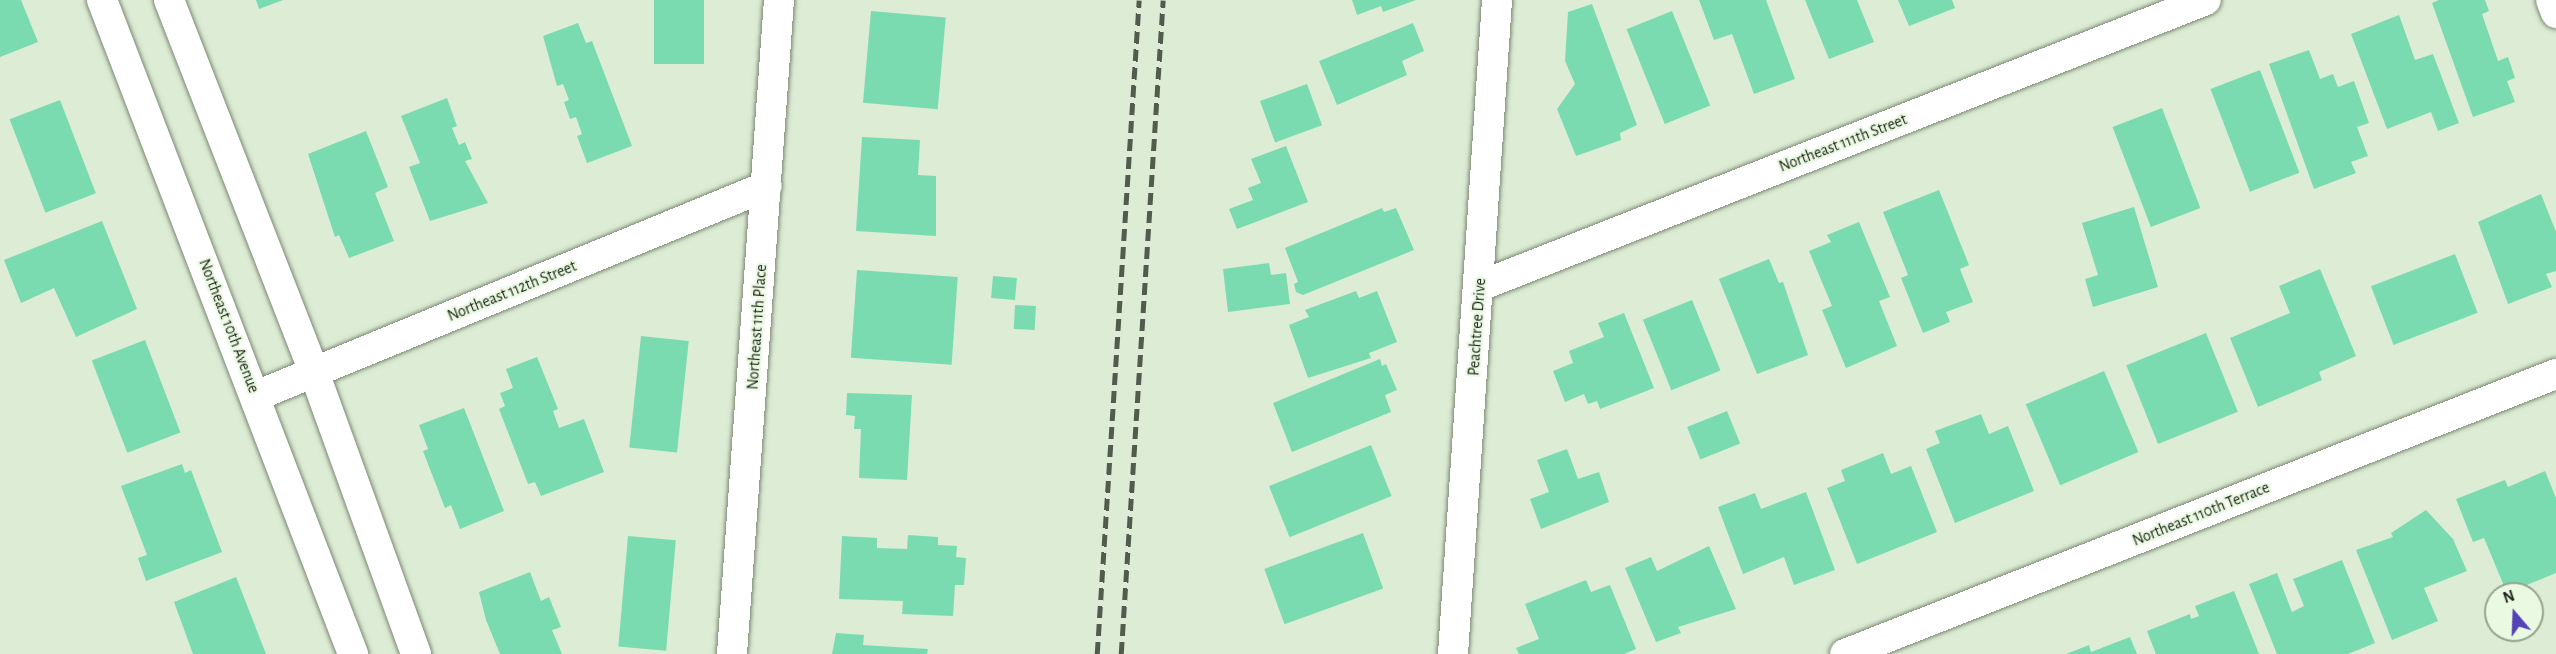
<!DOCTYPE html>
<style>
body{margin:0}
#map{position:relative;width:2556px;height:654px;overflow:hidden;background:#ddecd5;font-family:"Alegreya Sans",sans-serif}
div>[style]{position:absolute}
.building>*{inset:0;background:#7adbb1;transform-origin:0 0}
.roads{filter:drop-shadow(0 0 2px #7b8873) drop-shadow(0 0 2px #7b8873)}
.minor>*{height:30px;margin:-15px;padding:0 15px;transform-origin:15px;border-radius:15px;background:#fff}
.rail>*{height:4.5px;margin-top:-2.25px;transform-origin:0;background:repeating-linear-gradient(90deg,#535b4f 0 12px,transparent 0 18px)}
span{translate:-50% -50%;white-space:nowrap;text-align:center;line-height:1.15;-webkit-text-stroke:4.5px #eaf9e2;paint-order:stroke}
.street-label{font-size:16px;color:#1e231b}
.north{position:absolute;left:2484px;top:582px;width:60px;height:60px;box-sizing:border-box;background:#eaf9e2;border:2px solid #98a392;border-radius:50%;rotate:341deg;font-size:16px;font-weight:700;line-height:24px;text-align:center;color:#1e231b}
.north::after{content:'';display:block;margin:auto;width:21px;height:27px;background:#5342ba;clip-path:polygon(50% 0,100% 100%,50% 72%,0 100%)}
</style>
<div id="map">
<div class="building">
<div style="clip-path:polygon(0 0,21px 0,38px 42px,0 57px)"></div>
<div style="clip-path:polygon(256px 0,283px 0,259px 9px)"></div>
<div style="left:654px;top:0;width:50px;height:64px"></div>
<div style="clip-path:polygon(1352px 0,1416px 0,1383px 12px,1381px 6px,1357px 15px)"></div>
<div style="clip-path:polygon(1699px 0,1766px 0,1795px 79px,1754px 94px,1732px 34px,1714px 40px)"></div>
<div style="clip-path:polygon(1805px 0,1857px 0,1874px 42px,1829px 59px)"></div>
<div style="clip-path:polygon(1898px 0,1952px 0,1955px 8px,1909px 26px)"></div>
<div style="clip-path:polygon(2439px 0,2485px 0,2489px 11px,2482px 14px,2498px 61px,2508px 57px,2515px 78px,2507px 81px,2515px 102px,2473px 117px,2432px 3px)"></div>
<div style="clip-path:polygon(1592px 4px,1637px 125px,1620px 133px,1621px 140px,1576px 156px,1557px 109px,1575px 84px,1565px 61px,1568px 12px)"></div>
<div style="left:871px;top:11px;width:75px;height:92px;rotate:5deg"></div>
<div style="left:1672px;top:11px;width:102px;height:49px;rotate:68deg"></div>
<div style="clip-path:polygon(2399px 15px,2415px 60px,2433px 54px,2459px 123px,2438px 131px,2431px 112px,2387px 129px,2351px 34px)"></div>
<div style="clip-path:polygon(578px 23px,586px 43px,592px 41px,632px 146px,587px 163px,577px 136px,582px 134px,576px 117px,570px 119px,564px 102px,569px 100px,563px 84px,557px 86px,543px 36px)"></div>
<div style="clip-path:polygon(1413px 23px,1424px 51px,1402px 61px,1407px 75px,1337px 105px,1319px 61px)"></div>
<div style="clip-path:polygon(2309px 50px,2320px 79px,2333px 74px,2338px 87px,2354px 81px,2369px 123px,2357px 127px,2368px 156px,2351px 162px,2356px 173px,2314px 189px,2269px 64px)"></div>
<div style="left:2260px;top:70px;width:110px;height:53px;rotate:69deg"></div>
<div style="left:1307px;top:84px;width:44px;height:50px;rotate:70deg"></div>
<div style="clip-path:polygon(447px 98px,457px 126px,452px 128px,459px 145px,465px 142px,472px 159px,465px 161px,488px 203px,430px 221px,409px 167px,420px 163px,401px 116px)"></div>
<div style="left:60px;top:100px;width:100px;height:54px;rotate:69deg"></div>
<div style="left:2162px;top:108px;width:107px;height:53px;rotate:69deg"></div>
<div style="clip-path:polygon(366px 131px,388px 187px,375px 193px,394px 241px,349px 258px,339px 235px,335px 237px,308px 154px)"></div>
<div style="clip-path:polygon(862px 137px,920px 140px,918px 175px,936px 176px,936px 236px,856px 231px)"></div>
<div style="clip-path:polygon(1286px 146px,1308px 202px,1237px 229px,1229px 209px,1253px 200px,1248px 188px,1261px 183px,1251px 159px)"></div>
<div style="clip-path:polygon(1939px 190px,1969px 265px,1960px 269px,1973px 302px,1946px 312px,1950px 322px,1923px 333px,1901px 278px,1908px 275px,1883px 212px)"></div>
<div style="clip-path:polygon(2541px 194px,2556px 232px,2556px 271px,2546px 274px,2552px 287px,2508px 304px,2478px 222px)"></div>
<div style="clip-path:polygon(2134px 207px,2158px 287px,2093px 307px,2085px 279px,2098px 275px,2082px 223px)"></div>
<div style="clip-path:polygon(1382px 208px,1384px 212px,1396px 208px,1414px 250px,1303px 295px,1296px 292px,1294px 284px,1298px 282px,1285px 248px)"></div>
<div style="clip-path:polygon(102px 221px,137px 309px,76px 337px,54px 288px,21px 303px,4px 260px)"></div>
<div style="clip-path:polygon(1859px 222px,1890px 297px,1879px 301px,1897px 346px,1846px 368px,1822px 310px,1832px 306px,1809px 251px,1831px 242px,1827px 235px)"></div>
<div style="left:2455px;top:254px;width:63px;height:90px;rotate:69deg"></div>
<div style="clip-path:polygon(1769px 259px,1779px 283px,1783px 282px,1808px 355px,1757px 374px,1719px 279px)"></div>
<div style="clip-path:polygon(1269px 263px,1271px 275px,1286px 273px,1290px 304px,1228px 312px,1223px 269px)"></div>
<div style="clip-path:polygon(2320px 269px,2356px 356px,2319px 372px,2322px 380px,2258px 407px,2230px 338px,2290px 313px,2279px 286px)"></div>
<div style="left:857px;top:270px;width:101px;height:88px;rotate:4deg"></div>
<div style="left:993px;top:276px;width:24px;height:22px;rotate:5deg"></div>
<div style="clip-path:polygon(1356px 291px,1359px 298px,1377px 291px,1397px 342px,1369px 353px,1371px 358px,1308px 378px,1289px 325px,1309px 317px,1305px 310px)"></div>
<div style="left:1692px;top:300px;width:76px;height:53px;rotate:68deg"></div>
<div style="left:1015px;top:305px;width:21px;height:24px;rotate:3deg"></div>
<div style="clip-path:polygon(1624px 313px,1654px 388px,1600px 409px,1597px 401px,1588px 404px,1584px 394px,1565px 402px,1553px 371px,1573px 363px,1569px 351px,1604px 337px,1598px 323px)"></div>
<div style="left:2206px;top:333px;width:85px;height:86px;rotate:68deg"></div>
<div style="left:641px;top:336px;width:48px;height:112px;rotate:6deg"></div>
<div style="left:145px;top:340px;width:99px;height:57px;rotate:69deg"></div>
<div style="clip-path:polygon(537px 357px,558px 409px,553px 411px,559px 428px,584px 419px,604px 472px,541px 496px,535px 482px,528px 484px,499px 409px,505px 406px,500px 393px,513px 388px,506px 369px)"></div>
<div style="clip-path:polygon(1380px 359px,1382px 366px,1386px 364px,1397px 390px,1385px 395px,1391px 412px,1292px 452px,1273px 403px)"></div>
<div style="left:2104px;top:371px;width:88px;height:85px;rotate:67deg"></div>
<div style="clip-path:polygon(847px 393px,912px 395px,907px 480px,859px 478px,861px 429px,854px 429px,855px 416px,846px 415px)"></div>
<div style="clip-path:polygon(464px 408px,504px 511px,460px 529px,451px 505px,445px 508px,423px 451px,428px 449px,419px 425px)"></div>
<div style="left:1727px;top:411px;width:35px;height:43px;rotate:68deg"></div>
<div style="clip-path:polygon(1981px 414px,1989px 434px,2008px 426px,2034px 491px,1955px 523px,1926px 449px,1940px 443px,1935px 431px)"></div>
<div style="left:1371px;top:445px;width:55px;height:110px;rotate:68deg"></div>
<div style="clip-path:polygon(1567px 449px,1578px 479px,1599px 472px,1609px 502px,1541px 529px,1530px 499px,1549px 492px,1537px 460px)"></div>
<div style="clip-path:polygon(1883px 453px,1891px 474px,1911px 466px,1937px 532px,1857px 564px,1827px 488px,1845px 481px,1841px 470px)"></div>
<div style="clip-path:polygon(182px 464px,185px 473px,191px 470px,222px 552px,146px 581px,138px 558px,147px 555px,121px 486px)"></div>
<div style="clip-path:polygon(2545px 471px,2556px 498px,2556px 573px,2507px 593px,2484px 538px,2473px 542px,2456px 499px,2505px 480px,2508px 487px)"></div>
<div style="clip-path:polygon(1806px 492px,1835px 570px,1794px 585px,1784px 557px,1743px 574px,1718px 507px,1755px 493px,1761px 509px)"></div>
<div style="clip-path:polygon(2426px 510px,2453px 539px,2467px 571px,2424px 588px,2438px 621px,2392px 640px,2356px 550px,2393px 537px,2391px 533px)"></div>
<div style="left:1363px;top:533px;width:59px;height:105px;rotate:70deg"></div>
<div style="clip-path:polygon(908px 535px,938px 537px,938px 545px,957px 546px,956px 557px,966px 558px,964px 585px,955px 585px,953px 616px,902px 614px,903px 601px,839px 599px,842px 536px,877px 538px,877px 548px,907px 549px)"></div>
<div style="left:628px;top:536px;width:48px;height:111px;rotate:5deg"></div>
<div style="clip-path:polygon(1709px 546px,1736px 609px,1678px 627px,1681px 633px,1656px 642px,1625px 568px,1651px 557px,1657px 571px)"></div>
<div style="clip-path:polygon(2342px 560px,2375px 643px,2348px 654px,2277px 654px,2249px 584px,2277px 573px,2292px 612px,2304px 606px,2293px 579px)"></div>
<div style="clip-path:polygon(530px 572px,541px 601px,549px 597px,561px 627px,552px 630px,562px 654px,500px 654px,486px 620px,479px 592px)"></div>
<div style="clip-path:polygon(236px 577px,266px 654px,193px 654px,174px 602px)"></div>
<div style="clip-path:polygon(1586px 580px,1591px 592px,1610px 585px,1636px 649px,1624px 654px,1519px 654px,1516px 648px,1539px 639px,1525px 604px)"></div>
<div style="clip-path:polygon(2234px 591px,2259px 654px,2156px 654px,2147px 631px,2190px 614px,2191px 619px,2199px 616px,2195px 606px)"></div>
<div style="clip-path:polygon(836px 633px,864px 635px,863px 645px,928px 649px,927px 654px,832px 654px)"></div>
<div style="clip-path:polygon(2130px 637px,2137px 654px,2066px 654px,2089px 645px,2091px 652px)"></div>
</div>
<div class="roads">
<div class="minor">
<div style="left:102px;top:0;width:701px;rotate:69deg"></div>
<div style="left:169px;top:0;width:399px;rotate:68.7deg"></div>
<div style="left:314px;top:372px;width:300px;rotate:70.1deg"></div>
<div style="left:2551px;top:0;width:14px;rotate:69deg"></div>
<div style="left:1480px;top:286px;width:780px;rotate:-21.5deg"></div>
<div style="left:256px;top:396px;width:552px;rotate:-22.34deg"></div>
<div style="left:732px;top:654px;width:656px;rotate:-85.89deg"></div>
<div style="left:1453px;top:654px;width:655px;rotate:-86.15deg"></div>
<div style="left:1845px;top:654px;width:764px;rotate:-21.5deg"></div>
</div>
</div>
<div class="rail">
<div style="left:1097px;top:654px;width:655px;rotate:-86.33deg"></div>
<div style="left:1121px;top:654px;width:655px;rotate:-86.33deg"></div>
</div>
<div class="street-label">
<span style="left:1843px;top:143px;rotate:-21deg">Northeast 111th Street</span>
<span style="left:512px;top:291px;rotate:-22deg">Northeast 112th Street</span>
<span style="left:229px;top:326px;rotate:69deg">Northeast 10th Avenue</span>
<span style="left:757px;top:327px;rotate:-86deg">Northeast 11th Place</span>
<span style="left:1477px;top:327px;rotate:-86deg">Peachtree Drive</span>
<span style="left:2201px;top:514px;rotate:-22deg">Northeast 110th Terrace</span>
</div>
<div class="north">N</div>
</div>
